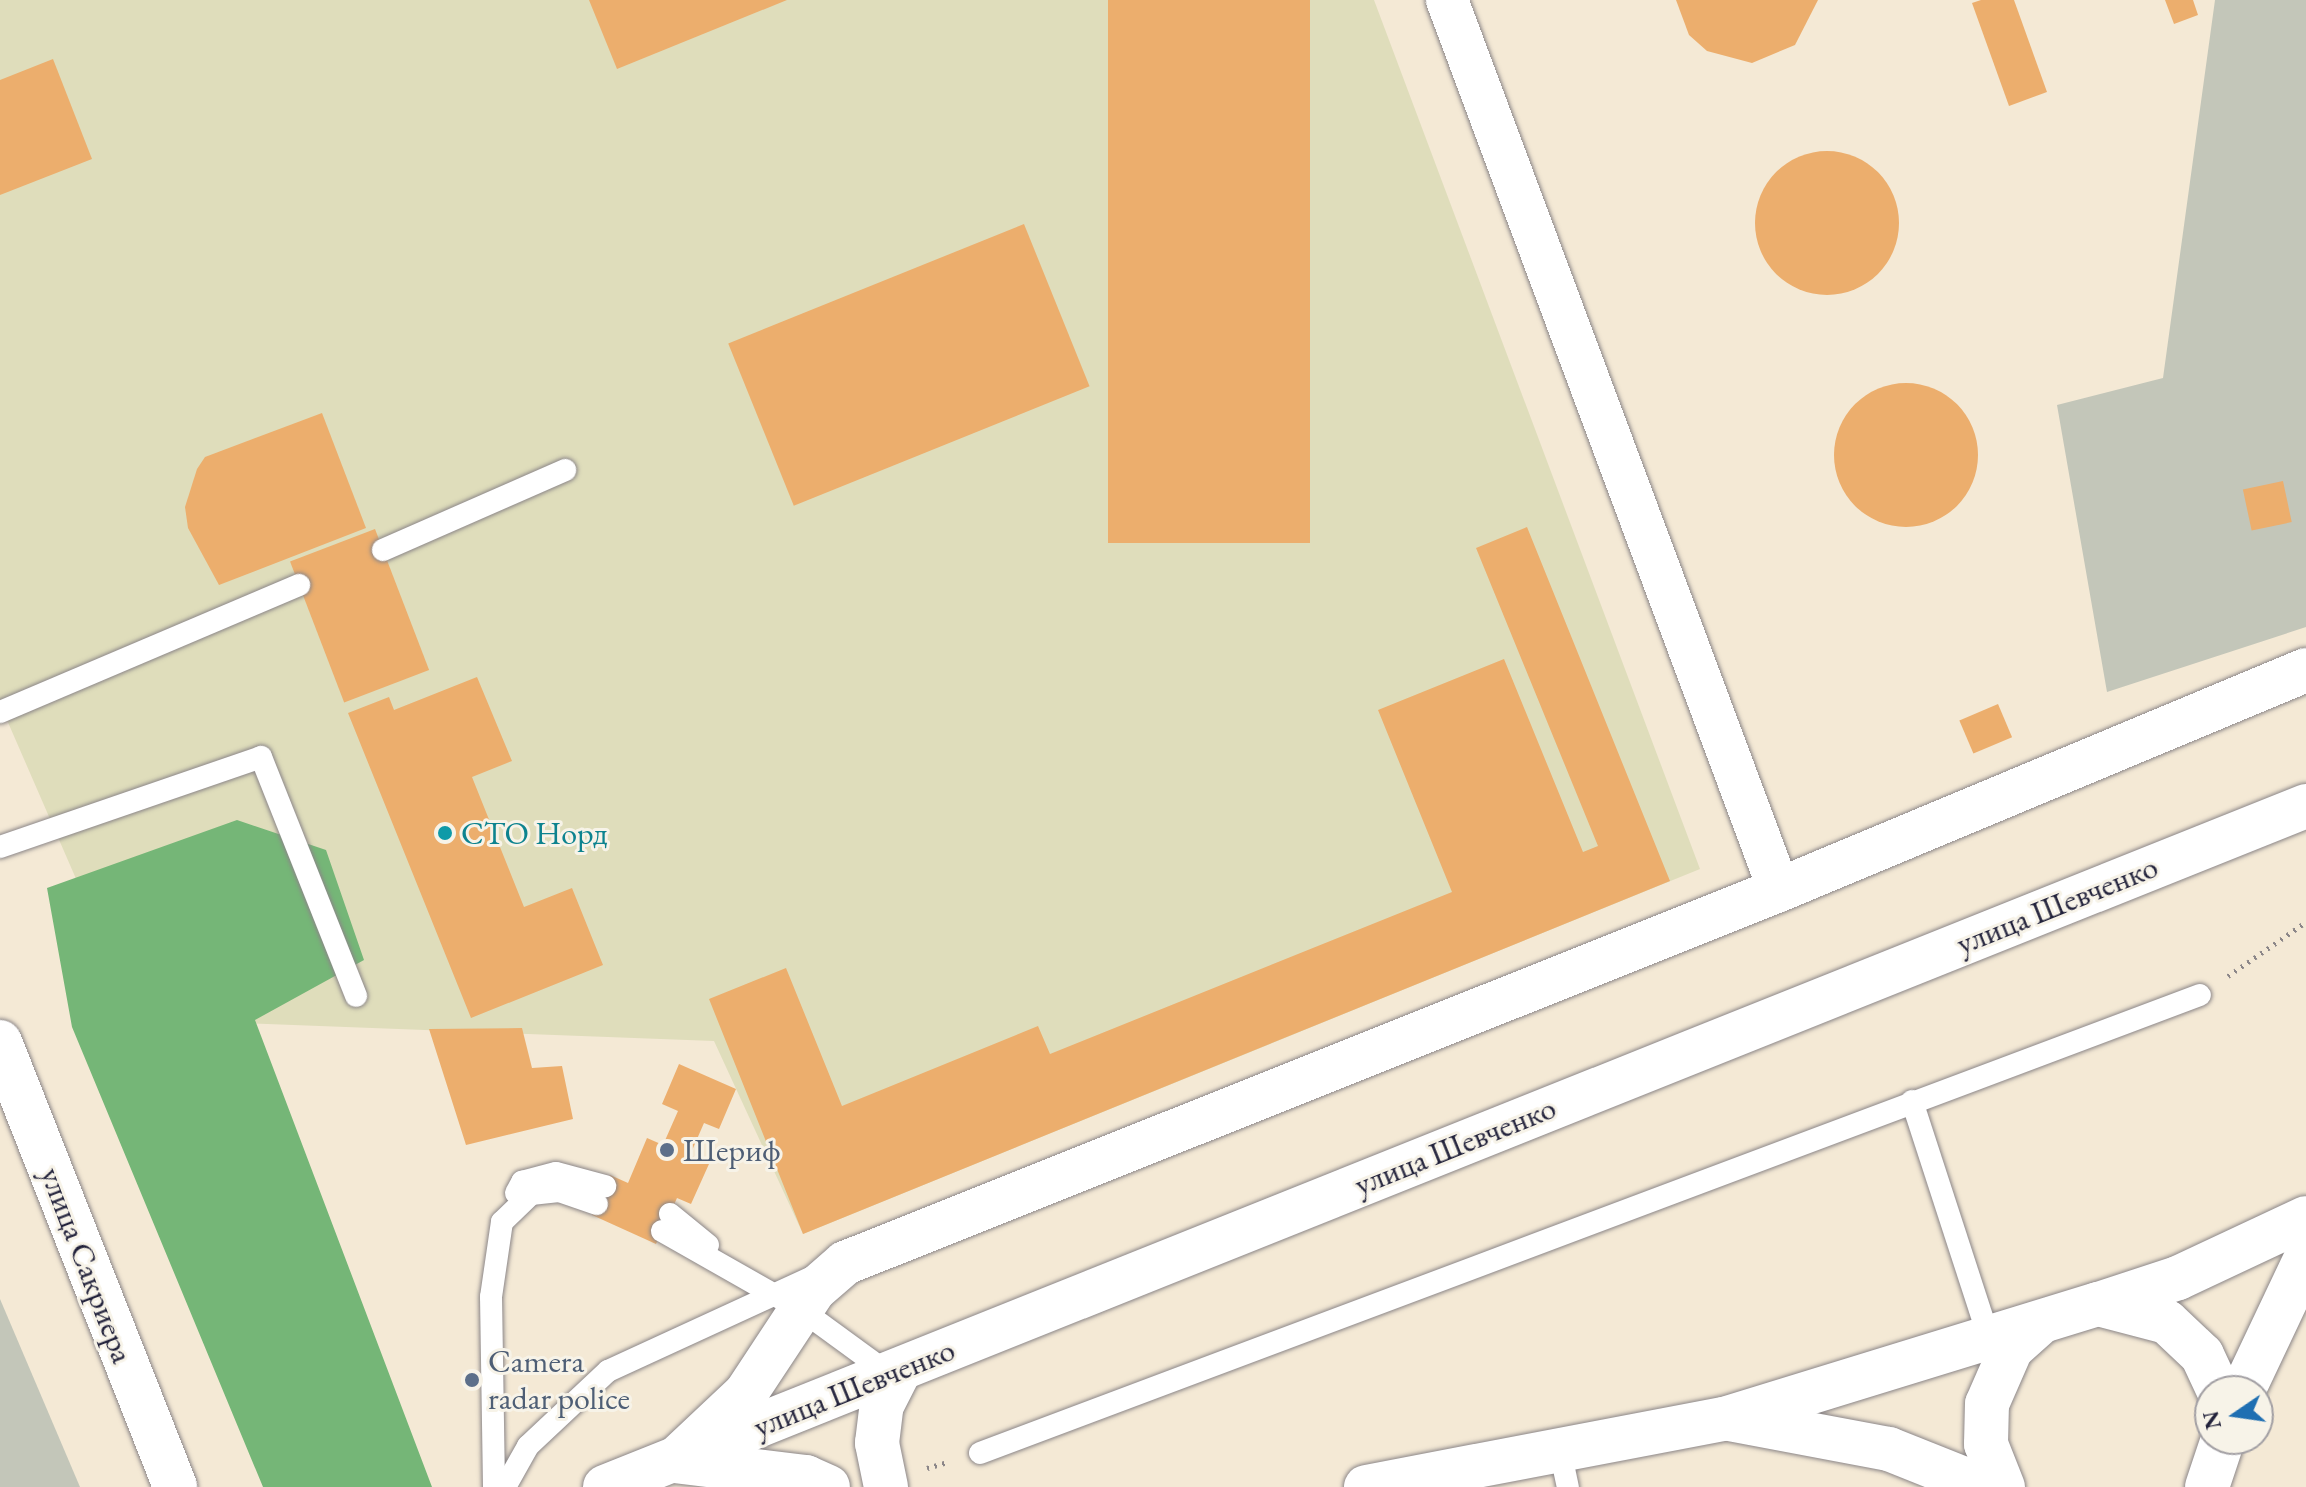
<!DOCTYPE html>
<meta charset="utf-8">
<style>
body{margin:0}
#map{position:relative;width:2306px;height:1487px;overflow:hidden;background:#f4e9d5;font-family:"EB Garamond",serif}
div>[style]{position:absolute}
.built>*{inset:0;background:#dfddbb}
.industrial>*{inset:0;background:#c3c6b9}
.forest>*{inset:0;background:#75b677}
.building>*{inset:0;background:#ecae6d;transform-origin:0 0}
.round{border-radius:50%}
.path>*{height:5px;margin-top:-2.5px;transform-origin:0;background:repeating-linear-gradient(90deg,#8b8688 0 2px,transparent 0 8px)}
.roads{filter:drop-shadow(0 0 2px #8b8688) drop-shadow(0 0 2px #8b8688)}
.lane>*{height:22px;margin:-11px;padding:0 11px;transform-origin:11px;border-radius:11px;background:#fff}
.street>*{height:42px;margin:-21px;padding:0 21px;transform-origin:21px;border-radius:21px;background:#fff}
.secondary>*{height:44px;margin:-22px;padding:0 22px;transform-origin:22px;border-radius:22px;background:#fff}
.primary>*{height:44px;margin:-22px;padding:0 22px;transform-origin:22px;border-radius:22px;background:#fff}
.highway>*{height:44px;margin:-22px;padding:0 22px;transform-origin:22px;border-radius:22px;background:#fff}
.dots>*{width:22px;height:22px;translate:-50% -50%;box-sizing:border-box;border:4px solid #f7f3e8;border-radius:50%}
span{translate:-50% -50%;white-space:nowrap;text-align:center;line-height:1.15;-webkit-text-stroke:6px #f7f3e8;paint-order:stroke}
.culture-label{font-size:32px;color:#0d838f}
.left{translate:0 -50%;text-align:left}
.street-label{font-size:32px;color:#22223b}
.service-label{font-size:32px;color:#4e5e75}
.north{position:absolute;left:2194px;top:1375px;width:80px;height:80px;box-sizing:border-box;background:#f7f3e8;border:2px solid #a29fa3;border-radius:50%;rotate:257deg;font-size:22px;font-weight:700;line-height:32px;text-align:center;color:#22223b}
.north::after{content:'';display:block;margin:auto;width:28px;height:36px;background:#1f6fb2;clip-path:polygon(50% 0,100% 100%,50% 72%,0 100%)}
</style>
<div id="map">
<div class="built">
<div style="clip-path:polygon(0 0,1374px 0,1700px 869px,803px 1234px,714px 1041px,137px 1019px,0 704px)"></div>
</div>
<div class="industrial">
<div style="clip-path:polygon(2215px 0,2306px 0,2306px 627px,2107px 692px,2057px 405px,2163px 378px)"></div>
<div style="clip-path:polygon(0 1299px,80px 1487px,0 1487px)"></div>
</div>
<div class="forest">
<div style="clip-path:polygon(237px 820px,326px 850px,364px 960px,255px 1020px,432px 1487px,263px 1487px,72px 1027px,47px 888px)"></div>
</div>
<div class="building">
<div style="clip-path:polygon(589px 0,787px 0,617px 69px)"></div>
<div style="left:1108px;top:0;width:202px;height:543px"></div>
<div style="clip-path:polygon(1676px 0,1818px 0,1795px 45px,1752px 63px,1707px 51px,1689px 35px)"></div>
<div style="clip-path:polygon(1981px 0,2014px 0,2047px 92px,2009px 106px,1972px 3px)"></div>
<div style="clip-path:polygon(2165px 0,2193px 0,2198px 15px,2174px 24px)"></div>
<div style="clip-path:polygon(53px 59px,92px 159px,0 195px,0 80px)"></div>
<div class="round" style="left:1755px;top:151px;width:144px;height:144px"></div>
<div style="left:1024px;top:224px;width:175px;height:319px;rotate:68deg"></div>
<div class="round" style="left:1834px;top:383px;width:144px;height:144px"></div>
<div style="clip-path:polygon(322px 413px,366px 528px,219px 585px,188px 528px,185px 507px,197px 469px,205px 457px)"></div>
<div style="left:2283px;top:481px;width:42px;height:41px;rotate:78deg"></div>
<div style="clip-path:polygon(1527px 527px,1670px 881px,803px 1234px,709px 999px,786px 968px,842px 1106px,1038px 1026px,1050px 1054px,1452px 892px,1378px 710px,1504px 659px,1583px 852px,1598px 846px,1476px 548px)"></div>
<div style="left:375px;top:529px;width:151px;height:91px;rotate:69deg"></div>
<div style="clip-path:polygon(477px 677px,512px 761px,472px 777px,524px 907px,572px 888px,603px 965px,471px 1018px,348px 713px,389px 697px,394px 710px)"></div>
<div style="left:1998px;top:704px;width:36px;height:42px;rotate:67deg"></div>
<div style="clip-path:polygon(522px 1028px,532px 1068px,562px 1066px,573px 1119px,466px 1145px,429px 1029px)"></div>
<div style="clip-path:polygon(679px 1064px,736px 1089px,719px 1129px,704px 1123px,690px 1155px,709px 1164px,691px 1204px,677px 1198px,656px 1244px,592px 1215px,610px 1175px,628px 1183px,647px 1138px,663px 1145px,678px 1111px,662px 1104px)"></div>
</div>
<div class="path">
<div style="left:2228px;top:976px;width:95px;rotate:-34.7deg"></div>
<div style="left:927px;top:1468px;width:22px;rotate:-16deg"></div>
</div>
<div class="roads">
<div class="lane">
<div style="left:383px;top:550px;width:199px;rotate:-23.7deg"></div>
<div style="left:0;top:712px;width:325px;rotate:-23deg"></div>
<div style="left:0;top:847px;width:276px;rotate:-19deg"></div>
<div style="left:261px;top:757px;width:257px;rotate:68.3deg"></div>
<div style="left:1912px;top:1101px;width:249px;rotate:72deg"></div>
<div style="left:516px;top:1193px;width:13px;rotate:-61deg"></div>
<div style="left:522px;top:1182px;width:35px;rotate:-15deg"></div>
<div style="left:556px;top:1173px;width:51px;rotate:14.9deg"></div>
<div style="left:670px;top:1214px;width:49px;rotate:39.2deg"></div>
<div style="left:662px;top:1231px;width:162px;rotate:29.6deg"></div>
<div style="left:803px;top:1311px;width:107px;rotate:36.2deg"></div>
<div style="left:1560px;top:1450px;width:38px;rotate:78deg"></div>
<div style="left:980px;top:1453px;width:1303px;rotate:-20.58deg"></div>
<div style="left:494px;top:1487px;width:190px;rotate:-90.9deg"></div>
<div style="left:491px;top:1297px;width:76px;rotate:-81.7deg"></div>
<div style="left:502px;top:1222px;width:40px;rotate:-44deg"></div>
<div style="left:531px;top:1194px;width:28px;rotate:-6deg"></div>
<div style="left:559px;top:1191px;width:40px;rotate:18.9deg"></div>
<div style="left:505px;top:1487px;width:47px;rotate:-60.7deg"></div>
<div style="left:528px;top:1446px;width:110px;rotate:-43.2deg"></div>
<div style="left:608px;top:1371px;width:228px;rotate:-24.7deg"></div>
</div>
<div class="street">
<div style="left:1447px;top:0;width:950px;rotate:69.54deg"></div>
</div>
<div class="secondary">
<div style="left:0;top:1042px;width:478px;rotate:68.5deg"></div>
</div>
<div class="primary">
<div style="left:2102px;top:1303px;width:80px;rotate:-18.2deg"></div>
<div style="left:2178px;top:1278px;width:141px;rotate:-25.1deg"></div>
<div style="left:2243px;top:1391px;width:147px;rotate:-64.7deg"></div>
<div style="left:1734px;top:1420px;width:158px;rotate:10.6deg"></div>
<div style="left:1889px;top:1449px;width:102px;rotate:21.8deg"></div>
<div style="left:676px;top:1459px;width:96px;rotate:-43.3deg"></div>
<div style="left:746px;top:1393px;width:123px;rotate:-56.6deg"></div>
<div style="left:814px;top:1290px;width:41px;rotate:-41.1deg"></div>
<div style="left:845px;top:1263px;width:1006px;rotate:-21.77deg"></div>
<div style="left:1779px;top:890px;width:571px;rotate:-22.66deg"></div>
<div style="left:674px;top:1461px;width:133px;rotate:6.9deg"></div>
<div style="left:806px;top:1477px;width:24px;rotate:24deg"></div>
<div style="left:886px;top:1487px;width:45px;rotate:-101.6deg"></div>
<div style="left:877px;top:1443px;width:38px;rotate:-83deg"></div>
<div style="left:882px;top:1405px;width:39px;rotate:-63deg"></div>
<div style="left:1366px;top:1487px;width:364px;rotate:-10.8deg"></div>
<div style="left:1724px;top:1419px;width:391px;rotate:-17.1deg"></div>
<div style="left:2098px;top:1304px;width:71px;rotate:14.6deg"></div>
<div style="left:2167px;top:1322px;width:48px;rotate:43.3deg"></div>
<div style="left:2202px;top:1355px;width:40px;rotate:65deg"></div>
<div style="left:2003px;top:1487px;width:46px;rotate:-111.6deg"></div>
<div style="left:1986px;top:1444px;width:40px;rotate:-88.6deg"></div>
<div style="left:1987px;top:1404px;width:60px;rotate:-66.4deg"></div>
<div style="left:2011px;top:1349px;width:38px;rotate:-42deg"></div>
<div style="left:2207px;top:1487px;width:51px;rotate:-71.6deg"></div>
</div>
<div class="highway">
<div style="left:605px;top:1487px;width:1832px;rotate:-21.82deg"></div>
</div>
</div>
<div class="dots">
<div style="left:445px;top:833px;background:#0f9aa8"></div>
<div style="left:667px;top:1150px;background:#5c6f8a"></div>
<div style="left:472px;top:1380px;background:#5c6f8a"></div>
</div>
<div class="culture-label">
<span class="left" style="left:461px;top:833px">СТО Норд</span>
</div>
<div class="street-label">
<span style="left:2057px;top:905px;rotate:-22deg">улица Шевченко</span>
<span style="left:1455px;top:1146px;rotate:-22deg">улица Шевченко</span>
<span style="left:87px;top:1265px;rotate:69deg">улица Сакриера</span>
<span style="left:854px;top:1388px;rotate:-22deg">улица Шевченко</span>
</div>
<div class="service-label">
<span class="left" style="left:683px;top:1150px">Шериф</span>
<span class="left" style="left:488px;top:1380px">Camera<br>radar police</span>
</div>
<div class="north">N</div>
</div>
